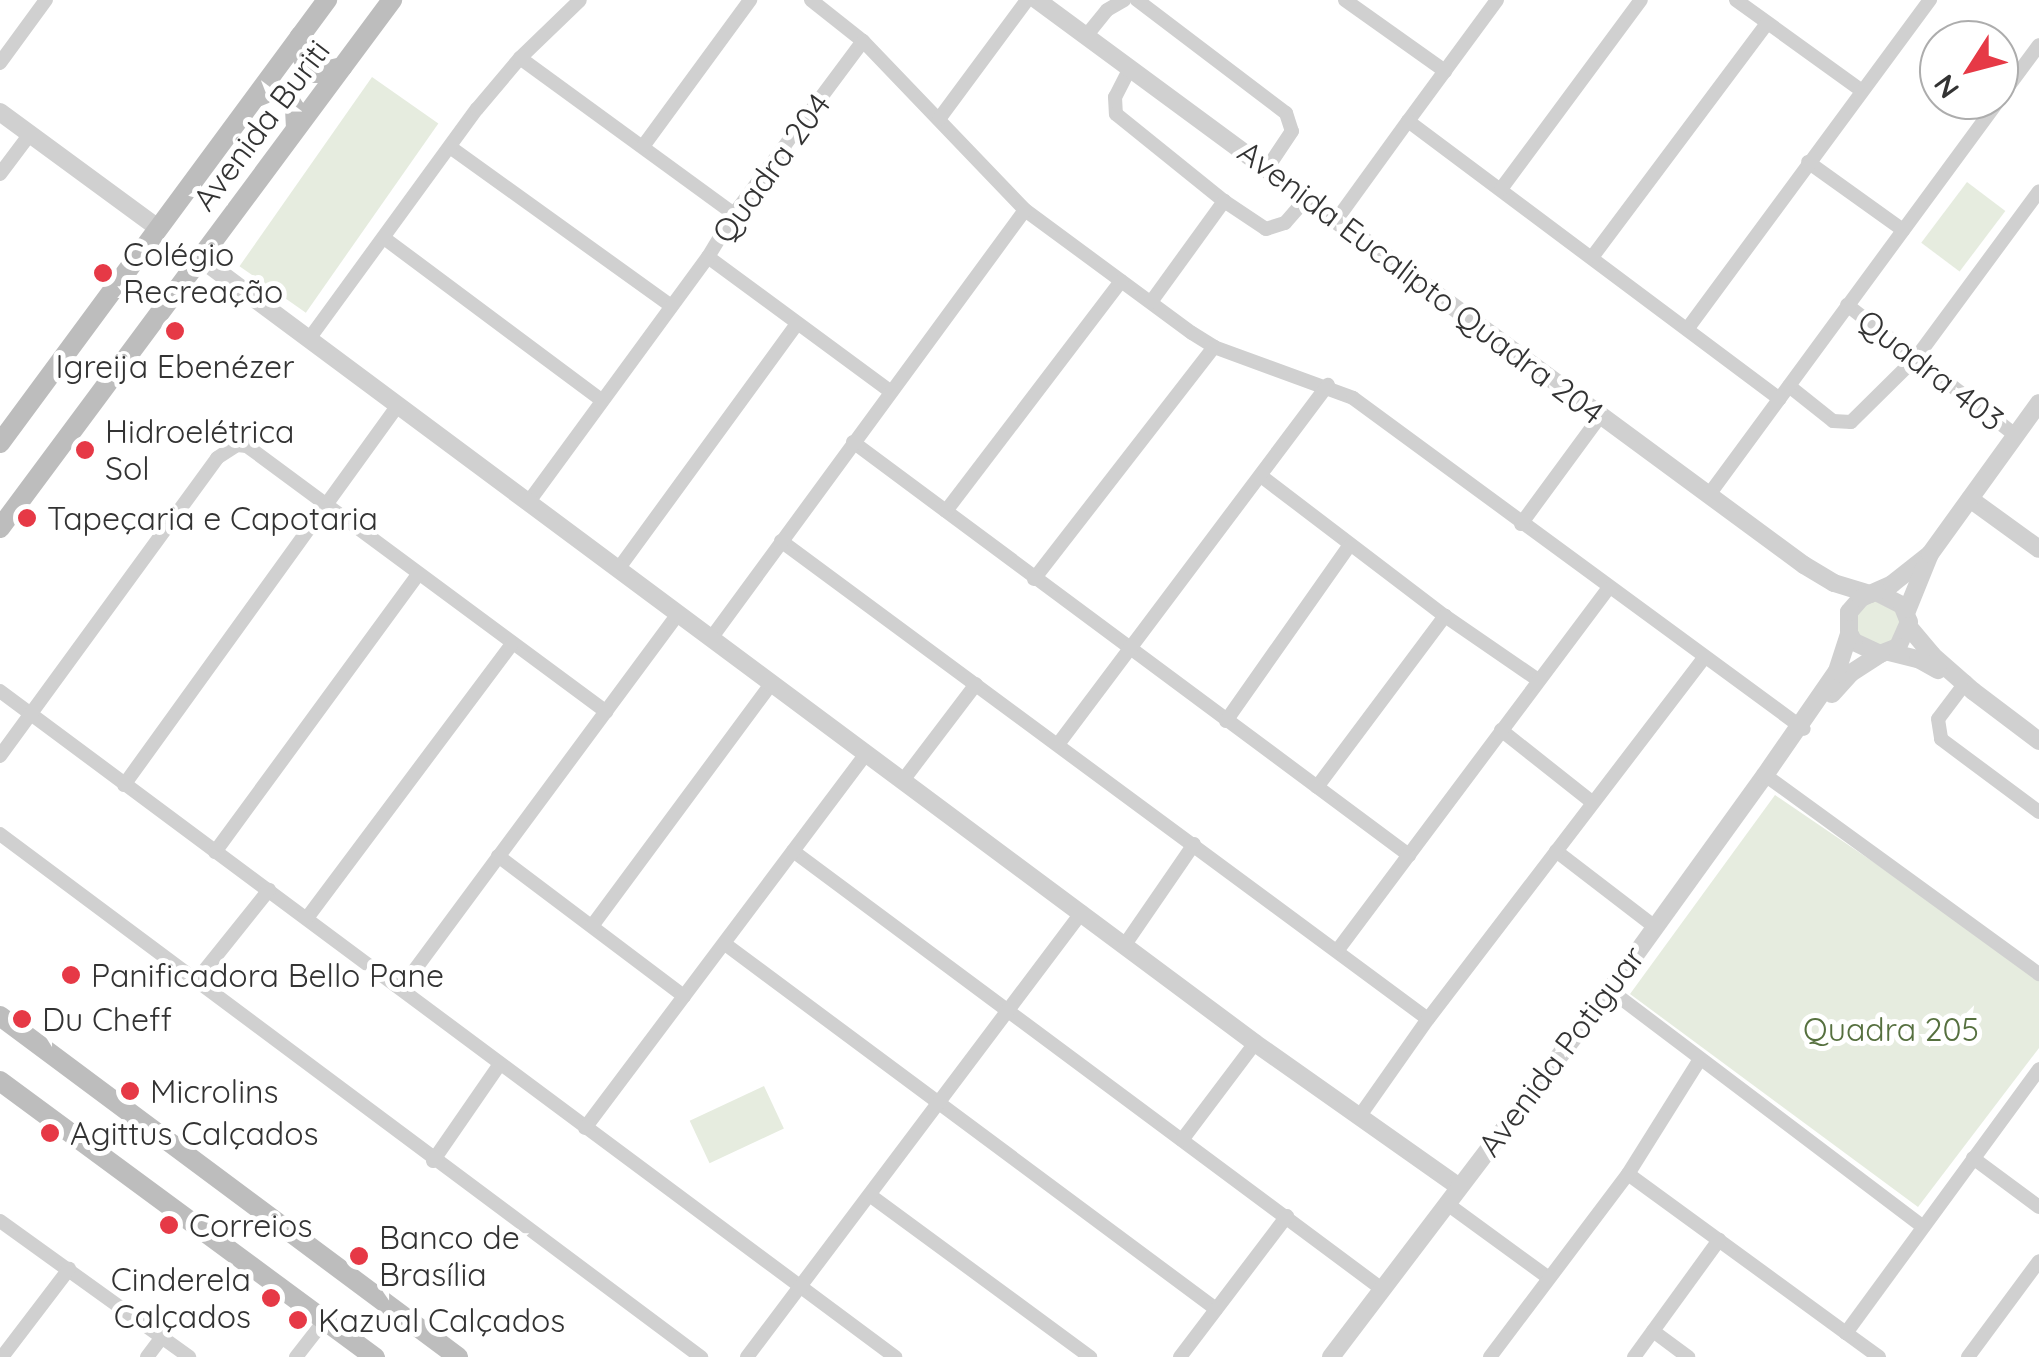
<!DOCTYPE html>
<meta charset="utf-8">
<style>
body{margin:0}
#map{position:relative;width:2039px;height:1357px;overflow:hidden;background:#fff;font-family:Quicksand,sans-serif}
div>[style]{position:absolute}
.green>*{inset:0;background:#e6ecdf;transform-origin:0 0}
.minor>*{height:14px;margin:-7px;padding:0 7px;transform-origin:7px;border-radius:7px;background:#d0d0d0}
.tertiary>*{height:18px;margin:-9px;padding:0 9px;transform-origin:9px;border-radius:9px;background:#d0d0d0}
.secondary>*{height:20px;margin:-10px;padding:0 10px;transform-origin:10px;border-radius:10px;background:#bdbdbd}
.dots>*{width:28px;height:28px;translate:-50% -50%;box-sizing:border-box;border:5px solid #fff;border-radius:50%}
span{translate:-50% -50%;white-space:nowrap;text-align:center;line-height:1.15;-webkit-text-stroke:10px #fff;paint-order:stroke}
.street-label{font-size:32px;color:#333}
.poi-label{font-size:32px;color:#333}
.left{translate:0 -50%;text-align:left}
.right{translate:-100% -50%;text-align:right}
.park-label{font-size:32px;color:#56703f}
.north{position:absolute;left:1919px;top:20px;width:100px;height:100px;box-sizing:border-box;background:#fff;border:2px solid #adadad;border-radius:50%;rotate:234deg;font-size:28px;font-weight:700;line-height:40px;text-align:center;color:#333}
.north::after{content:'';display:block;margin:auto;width:35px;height:45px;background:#e63946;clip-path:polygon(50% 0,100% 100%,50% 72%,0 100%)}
</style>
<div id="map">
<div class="green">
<div style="left:372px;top:77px;width:81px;height:231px;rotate:35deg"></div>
<div style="left:1967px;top:182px;width:48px;height:76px;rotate:37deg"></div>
<div style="clip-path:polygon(1871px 599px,1901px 614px,1898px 638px,1881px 648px,1857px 636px,1856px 612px)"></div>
<div style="clip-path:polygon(1775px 795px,2039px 975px,2039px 1048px,1918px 1207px,1630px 994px)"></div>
<div style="left:764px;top:1086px;width:47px;height:82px;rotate:65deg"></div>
</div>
<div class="minor">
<div style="left:811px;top:0;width:66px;rotate:38.3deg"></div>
<div style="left:863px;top:41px;width:234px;rotate:46.2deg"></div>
<div style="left:1025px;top:210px;width:207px;rotate:36.4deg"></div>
<div style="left:1192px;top:333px;width:26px;rotate:32deg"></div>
<div style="left:1214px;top:347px;width:148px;rotate:20.1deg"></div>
<div style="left:1353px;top:398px;width:559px;rotate:36.28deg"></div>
<div style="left:1137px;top:0;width:187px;rotate:37.2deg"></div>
<div style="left:1286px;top:113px;width:19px;rotate:72deg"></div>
<div style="left:1292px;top:131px;width:43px;rotate:123.7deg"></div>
<div style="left:1345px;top:0;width:123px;rotate:35.4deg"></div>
<div style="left:1497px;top:0;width:150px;rotate:126.3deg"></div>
<div style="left:1408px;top:121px;width:464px;rotate:36.8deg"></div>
<div style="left:1736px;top:0;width:154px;rotate:35.8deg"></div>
<div style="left:1086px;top:36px;width:33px;rotate:-51deg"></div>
<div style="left:1107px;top:10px;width:20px;rotate:-30deg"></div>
<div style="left:863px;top:41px;width:216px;rotate:126.7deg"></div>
<div style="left:734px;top:214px;width:50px;rotate:121.2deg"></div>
<div style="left:708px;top:257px;width:227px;rotate:36.4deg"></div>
<div style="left:520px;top:58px;width:265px;rotate:36.1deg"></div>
<div style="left:0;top:63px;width:78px;rotate:-53.9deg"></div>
<div style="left:1130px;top:68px;width:33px;rotate:117deg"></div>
<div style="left:1115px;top:97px;width:17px;rotate:87deg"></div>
<div style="left:1116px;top:114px;width:139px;rotate:38.9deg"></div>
<div style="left:1224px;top:201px;width:50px;rotate:33.7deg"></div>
<div style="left:1266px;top:229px;width:20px;rotate:-18deg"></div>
<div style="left:1285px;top:223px;width:33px;rotate:-49deg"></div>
<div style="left:1999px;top:99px;width:67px;rotate:-53.5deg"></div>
<div style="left:939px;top:119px;width:148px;rotate:-53.5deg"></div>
<div style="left:644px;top:145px;width:180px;rotate:-53.8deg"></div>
<div style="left:450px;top:147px;width:271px;rotate:35.7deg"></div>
<div style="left:1808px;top:162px;width:117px;rotate:35.6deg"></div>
<div style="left:0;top:174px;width:50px;rotate:-53.1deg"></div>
<div style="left:1501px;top:189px;width:235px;rotate:-53.5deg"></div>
<div style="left:1337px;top:219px;width:121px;rotate:-54.1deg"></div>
<div style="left:384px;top:238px;width:269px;rotate:36.7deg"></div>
<div style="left:1593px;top:256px;width:291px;rotate:-53.2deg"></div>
<div style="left:1151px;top:302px;width:125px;rotate:-54.1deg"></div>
<div style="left:1847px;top:305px;width:212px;rotate:37.7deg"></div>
<div style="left:1688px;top:328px;width:408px;rotate:-53.6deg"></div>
<div style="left:309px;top:339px;width:285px;rotate:-53.9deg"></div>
<div style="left:477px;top:109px;width:67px;rotate:-49.9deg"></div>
<div style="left:520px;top:58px;width:83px;rotate:-44deg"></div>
<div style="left:1789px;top:386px;width:56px;rotate:38.5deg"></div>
<div style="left:1833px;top:421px;width:18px;rotate:3deg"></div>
<div style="left:1851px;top:422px;width:91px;rotate:-44.6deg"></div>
<div style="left:1916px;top:358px;width:207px;rotate:-53.6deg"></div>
<div style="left:853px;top:442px;width:693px;rotate:36.61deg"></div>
<div style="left:1261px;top:476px;width:231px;rotate:37.3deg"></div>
<div style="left:1445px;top:616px;width:113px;rotate:34.5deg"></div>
<div style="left:1708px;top:496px;width:491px;rotate:-53.7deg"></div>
<div style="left:530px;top:500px;width:301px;rotate:-53.8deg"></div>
<div style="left:946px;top:511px;width:289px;rotate:-52.7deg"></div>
<div style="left:1521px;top:524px;width:135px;rotate:-53.7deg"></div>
<div style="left:781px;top:541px;width:804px;rotate:36.46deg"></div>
<div style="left:619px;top:568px;width:302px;rotate:-53.9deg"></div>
<div style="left:1034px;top:579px;width:294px;rotate:-52.2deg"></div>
<div style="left:712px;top:637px;width:529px;rotate:-53.76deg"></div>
<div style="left:1966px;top:682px;width:46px;rotate:127.1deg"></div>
<div style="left:1938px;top:719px;width:20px;rotate:81deg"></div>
<div style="left:1941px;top:739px;width:122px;rotate:36.7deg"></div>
<div style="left:0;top:691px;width:1116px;rotate:36.65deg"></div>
<div style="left:1226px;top:721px;width:214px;rotate:-54.9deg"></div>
<div style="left:1501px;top:730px;width:116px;rotate:38.4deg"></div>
<div style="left:1059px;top:743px;width:448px;rotate:-53.1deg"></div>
<div style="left:0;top:756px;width:369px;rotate:-53.9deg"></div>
<div style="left:217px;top:458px;width:24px;rotate:-33deg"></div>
<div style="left:237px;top:445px;width:10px;rotate:6deg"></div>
<div style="left:247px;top:446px;width:447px;rotate:36.5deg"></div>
<div style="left:1765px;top:775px;width:339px;rotate:36deg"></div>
<div style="left:904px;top:779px;width:119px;rotate:-52.8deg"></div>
<div style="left:124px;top:785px;width:466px;rotate:-54.2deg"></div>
<div style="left:1317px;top:787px;width:214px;rotate:-53.2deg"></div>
<div style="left:0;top:834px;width:875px;rotate:36.73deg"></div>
<div style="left:793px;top:851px;width:734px;rotate:36.64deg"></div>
<div style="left:1556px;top:851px;width:125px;rotate:37.5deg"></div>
<div style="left:215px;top:852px;width:343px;rotate:-53.8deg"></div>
<div style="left:498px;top:856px;width:233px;rotate:37deg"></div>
<div style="left:307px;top:918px;width:342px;rotate:-53.2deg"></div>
<div style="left:592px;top:926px;width:302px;rotate:-53.5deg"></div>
<div style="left:1126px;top:943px;width:120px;rotate:-55.5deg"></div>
<div style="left:725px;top:944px;width:612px;rotate:36.63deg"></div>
<div style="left:1337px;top:951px;width:452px;rotate:-53.2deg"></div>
<div style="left:196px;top:981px;width:117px;rotate:-51.3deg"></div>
<div style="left:402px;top:987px;width:464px;rotate:-53.5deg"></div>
<div style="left:1610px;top:990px;width:391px;rotate:37.1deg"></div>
<div style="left:1359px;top:1117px;width:120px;rotate:-54.9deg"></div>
<div style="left:1428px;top:1019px;width:454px;rotate:-52.6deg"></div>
<div style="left:585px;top:1128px;width:469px;rotate:-53.1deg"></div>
<div style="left:1182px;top:1140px;width:121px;rotate:-53deg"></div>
<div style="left:1973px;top:1158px;width:82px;rotate:36.6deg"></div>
<div style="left:433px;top:1161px;width:118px;rotate:-55.4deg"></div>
<div style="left:1628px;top:1174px;width:270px;rotate:36.1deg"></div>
<div style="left:871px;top:1196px;width:272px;rotate:36.3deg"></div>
<div style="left:1446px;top:1203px;width:127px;rotate:36.1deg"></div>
<div style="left:0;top:1221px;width:233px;rotate:35.7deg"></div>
<div style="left:1653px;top:1331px;width:44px;rotate:36.6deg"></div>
<div style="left:2px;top:1357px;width:111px;rotate:-52.7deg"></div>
<div style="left:147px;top:1357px;width:25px;rotate:-53deg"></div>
<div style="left:296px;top:1357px;width:46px;rotate:-52.1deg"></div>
<div style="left:747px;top:1357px;width:557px;rotate:-53.03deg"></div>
<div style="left:1180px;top:1357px;width:177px;rotate:-52.8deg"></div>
<div style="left:1490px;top:1357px;width:229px;rotate:-53deg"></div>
<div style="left:1628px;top:1174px;width:133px;rotate:-57.9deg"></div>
<div style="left:1634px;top:1357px;width:145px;rotate:-54deg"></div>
<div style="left:1879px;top:1357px;width:41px;rotate:-144deg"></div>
<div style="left:1846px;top:1333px;width:327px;rotate:-53.8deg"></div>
<div style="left:1968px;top:1357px;width:119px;rotate:-53.5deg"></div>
</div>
<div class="tertiary">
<div style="left:1037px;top:0;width:953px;rotate:36.38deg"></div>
<div style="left:1804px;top:565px;width:35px;rotate:31deg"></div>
<div style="left:1834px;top:583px;width:38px;rotate:17deg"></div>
<div style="left:0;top:112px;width:196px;rotate:36.3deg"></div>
<div style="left:200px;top:258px;width:1315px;rotate:36.65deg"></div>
<div style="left:1255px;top:1043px;width:248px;rotate:35.2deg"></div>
<div style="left:1970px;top:499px;width:85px;rotate:35.9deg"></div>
<div style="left:1878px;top:593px;width:27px;rotate:27deg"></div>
<div style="left:1902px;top:605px;width:18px;rotate:68deg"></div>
<div style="left:1909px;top:622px;width:27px;rotate:114deg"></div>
<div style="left:1898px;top:647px;width:19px;rotate:159deg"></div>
<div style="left:1880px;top:654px;width:29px;rotate:-155deg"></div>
<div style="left:1854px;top:642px;width:10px;rotate:-119deg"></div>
<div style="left:1849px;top:633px;width:21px;rotate:-90deg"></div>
<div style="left:1849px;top:612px;width:18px;rotate:-49deg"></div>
<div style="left:1861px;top:598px;width:34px;rotate:-24deg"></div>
<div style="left:1892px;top:584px;width:48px;rotate:-38.3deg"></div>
<div style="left:1906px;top:613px;width:64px;rotate:-67.9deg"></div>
<div style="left:1930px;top:554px;width:186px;rotate:-54.2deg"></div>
<div style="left:1908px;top:626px;width:38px;rotate:50deg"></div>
<div style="left:1932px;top:655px;width:55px;rotate:41.3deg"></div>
<div style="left:1973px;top:691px;width:83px;rotate:37.1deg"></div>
<div style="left:1889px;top:652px;width:30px;rotate:14deg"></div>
<div style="left:1918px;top:659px;width:23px;rotate:29deg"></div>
<div style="left:1832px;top:694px;width:28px;rotate:-48deg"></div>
<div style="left:1851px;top:673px;width:35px;rotate:-33deg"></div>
<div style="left:1331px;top:1357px;width:461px;rotate:-52.8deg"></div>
<div style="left:1610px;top:990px;width:265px;rotate:-54.2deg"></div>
<div style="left:1765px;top:775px;width:126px;rotate:-55.3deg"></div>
<div style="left:1837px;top:671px;width:40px;rotate:-72deg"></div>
</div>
<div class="secondary">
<div style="left:300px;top:36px;width:15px;rotate:94deg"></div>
<div style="left:299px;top:51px;width:20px;rotate:63deg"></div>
<div style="left:308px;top:69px;width:9px;rotate:27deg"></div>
<div style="left:316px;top:73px;width:27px;rotate:-13deg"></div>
<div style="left:257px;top:97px;width:18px;rotate:-22deg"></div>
<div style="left:274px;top:90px;width:10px;rotate:11deg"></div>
<div style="left:284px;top:92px;width:20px;rotate:57deg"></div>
<div style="left:295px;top:109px;width:19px;rotate:87deg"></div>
<div style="left:0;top:443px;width:551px;rotate:-53.57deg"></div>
<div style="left:0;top:528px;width:658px;rotate:-53.41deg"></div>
<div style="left:0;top:1016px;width:571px;rotate:36.67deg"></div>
<div style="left:0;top:1081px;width:466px;rotate:36.4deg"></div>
</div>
<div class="dots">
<div style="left:103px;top:273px;background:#e63946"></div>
<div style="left:175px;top:331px;background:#e63946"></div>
<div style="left:85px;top:450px;background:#e63946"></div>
<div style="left:27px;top:518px;background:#e63946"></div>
<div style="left:71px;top:975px;background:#e63946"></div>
<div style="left:22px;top:1019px;background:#e63946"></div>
<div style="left:130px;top:1091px;background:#e63946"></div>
<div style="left:50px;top:1133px;background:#e63946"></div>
<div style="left:169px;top:1225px;background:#e63946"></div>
<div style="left:359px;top:1256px;background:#e63946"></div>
<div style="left:271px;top:1298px;background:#e63946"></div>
<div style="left:298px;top:1320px;background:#e63946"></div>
</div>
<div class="street-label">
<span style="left:261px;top:125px;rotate:-53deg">Avenida Buriti</span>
<span style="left:771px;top:168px;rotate:-54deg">Quadra 204</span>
<span style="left:1421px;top:282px;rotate:37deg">Avenida Eucalipto Quadra 204</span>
<span style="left:1931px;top:370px;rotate:38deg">Quadra 403</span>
<span style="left:1561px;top:1051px;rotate:-53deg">Avenida Potiguar</span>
</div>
<div class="poi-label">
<span class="left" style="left:123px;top:273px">Colégio<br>Recreação</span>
<span style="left:175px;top:366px">Igreija Ebenézer</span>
<span class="left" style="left:105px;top:450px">Hidroelétrica<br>Sol</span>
<span class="left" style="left:47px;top:518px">Tapeçaria e Capotaria</span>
<span class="left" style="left:91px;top:975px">Panificadora Bello Pane</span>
<span class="left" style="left:42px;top:1019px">Du Cheff</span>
<span class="left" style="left:150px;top:1091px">Microlins</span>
<span class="left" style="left:70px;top:1133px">Agittus Calçados</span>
<span class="left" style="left:189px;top:1225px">Correios</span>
<span class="left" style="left:379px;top:1256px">Banco de<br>Brasília</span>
<span class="right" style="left:251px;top:1298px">Cinderela<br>Calçados</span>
<span class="left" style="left:318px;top:1320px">Kazual Calçados</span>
</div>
<div class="park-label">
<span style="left:1891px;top:1029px">Quadra 205</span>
</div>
<div class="north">N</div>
</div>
